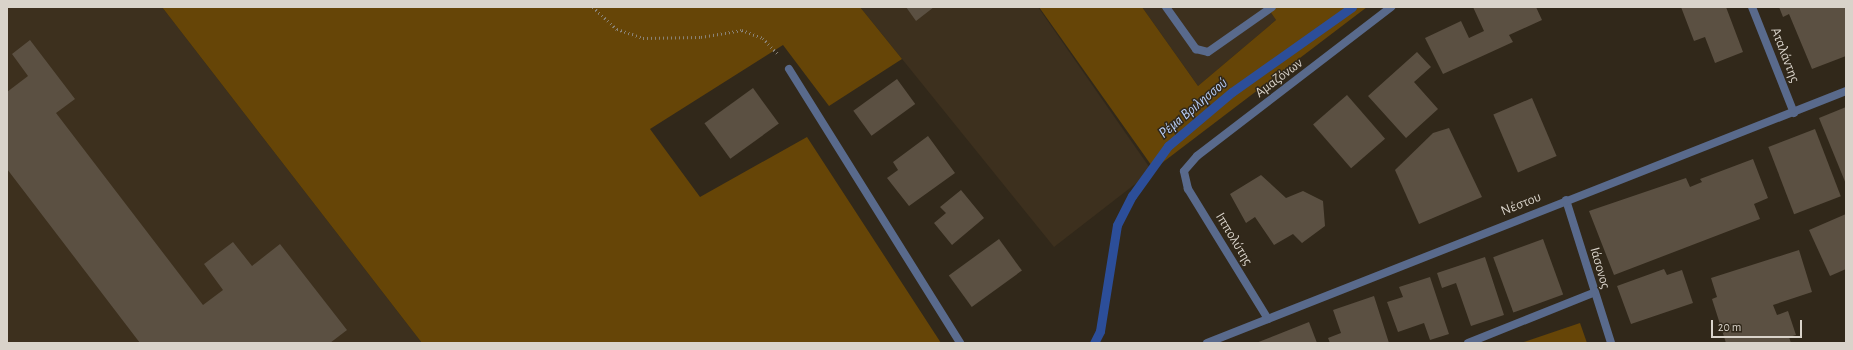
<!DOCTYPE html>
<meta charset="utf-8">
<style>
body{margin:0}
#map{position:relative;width:1853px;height:350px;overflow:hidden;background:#31281a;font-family:"Alegreya Sans",sans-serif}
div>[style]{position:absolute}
.built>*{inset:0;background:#3d301e}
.green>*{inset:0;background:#664507}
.stream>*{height:9px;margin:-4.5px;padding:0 4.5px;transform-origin:4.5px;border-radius:4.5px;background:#2c4e99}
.building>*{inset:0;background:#5b5042;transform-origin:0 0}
.path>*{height:2.5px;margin-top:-1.25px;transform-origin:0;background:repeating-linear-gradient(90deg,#8a8378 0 1px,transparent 0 4px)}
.minor>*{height:8px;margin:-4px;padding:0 4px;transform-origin:4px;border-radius:4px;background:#596a8c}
span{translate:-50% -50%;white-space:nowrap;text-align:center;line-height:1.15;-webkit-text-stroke:3px #31281a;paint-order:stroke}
.street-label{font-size:14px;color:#d9d3ca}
.water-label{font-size:15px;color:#b8cef8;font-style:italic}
.frame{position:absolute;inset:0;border:8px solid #d9d3ca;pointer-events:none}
.scale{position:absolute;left:1711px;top:320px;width:91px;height:18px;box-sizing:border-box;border:2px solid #d9d3ca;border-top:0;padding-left:5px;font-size:12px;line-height:14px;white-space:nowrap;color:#d9d3ca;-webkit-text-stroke:3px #31281a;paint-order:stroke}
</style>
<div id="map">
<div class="built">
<div style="clip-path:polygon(7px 7px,162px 7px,422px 343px,7px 343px)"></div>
<div style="clip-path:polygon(860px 7px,1038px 7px,1152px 171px,1054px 247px)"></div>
<div style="clip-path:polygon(1142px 7px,1267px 7px,1276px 20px,1198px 86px)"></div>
</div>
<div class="green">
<div style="clip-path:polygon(162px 7px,860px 7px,902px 59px,829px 106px,783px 45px,650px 129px,700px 197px,807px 137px,941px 343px,422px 343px)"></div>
<div style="clip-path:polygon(1039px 7px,1142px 7px,1198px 86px,1276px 20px,1267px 7px,1367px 7px,1154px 169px)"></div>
<div style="clip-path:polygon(1580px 323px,1587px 343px,1521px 343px)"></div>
</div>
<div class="stream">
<div style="left:1094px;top:343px;width:13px;rotate:-63deg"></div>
<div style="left:1100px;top:331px;width:107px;rotate:-80.9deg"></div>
<div style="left:1117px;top:225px;width:33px;rotate:-63deg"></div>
<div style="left:1132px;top:196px;width:62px;rotate:-54.2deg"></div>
<div style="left:1168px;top:146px;width:84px;rotate:-40.2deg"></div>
<div style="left:1232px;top:92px;width:147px;rotate:-35.3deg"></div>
</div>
<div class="building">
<div style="clip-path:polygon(906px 7px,934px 7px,916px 21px)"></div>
<div style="clip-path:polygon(1473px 7px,1536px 7px,1542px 20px,1509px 35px,1513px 42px,1443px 74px,1425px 38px,1461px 21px,1469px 38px,1484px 31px)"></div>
<div style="clip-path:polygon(1681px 7px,1726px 7px,1743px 52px,1715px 63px,1705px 37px,1694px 41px)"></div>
<div style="clip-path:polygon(1779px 7px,1846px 7px,1846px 56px,1812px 69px,1789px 14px,1783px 17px)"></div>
<div style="clip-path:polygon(30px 40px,75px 99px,56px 113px,203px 305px,223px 290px,204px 264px,233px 242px,252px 266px,280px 244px,347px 330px,330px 343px,140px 343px,7px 169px,7px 92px,28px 76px,12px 54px)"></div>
<div style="clip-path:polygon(1417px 52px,1431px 67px,1414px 82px,1438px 109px,1406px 138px,1368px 96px)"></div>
<div style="left:897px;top:79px;width:31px;height:54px;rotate:54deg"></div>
<div style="left:753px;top:88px;width:44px;height:60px;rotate:54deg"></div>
<div style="left:1347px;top:95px;width:58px;height:45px;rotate:49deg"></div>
<div style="left:1532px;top:98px;width:63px;height:42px;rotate:67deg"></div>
<div style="clip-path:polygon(1846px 107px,1846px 184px,1819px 118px)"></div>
<div style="clip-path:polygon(1449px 128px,1482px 197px,1419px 224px,1395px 170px,1433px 133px)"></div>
<div style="left:1815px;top:129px;width:72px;height:50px;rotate:69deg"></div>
<div style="clip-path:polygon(928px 136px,955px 173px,909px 206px,887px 178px,898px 170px,893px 162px)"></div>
<div style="clip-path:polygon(1753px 159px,1768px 198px,1754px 204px,1760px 219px,1614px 275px,1589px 211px,1686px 178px,1690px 187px,1702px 182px,1700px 179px)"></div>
<div style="clip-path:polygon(1261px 175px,1286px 198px,1303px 191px,1323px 201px,1325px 226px,1302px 243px,1293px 234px,1274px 245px,1255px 217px,1246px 223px,1230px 194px)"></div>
<div style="clip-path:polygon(961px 190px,984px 218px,952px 245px,934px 223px,946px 213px,940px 207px)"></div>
<div style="clip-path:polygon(1846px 214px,1846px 269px,1830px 276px,1809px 230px)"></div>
<div style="left:999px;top:239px;width:39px;height:62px;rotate:54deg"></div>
<div style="left:1543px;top:239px;width:59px;height:53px;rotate:70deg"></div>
<div style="clip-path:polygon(1799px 250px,1812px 292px,1773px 305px,1777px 315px,1788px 311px,1796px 335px,1789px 337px,1791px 343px,1726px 343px,1712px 299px,1717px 297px,1711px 278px)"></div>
<div style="clip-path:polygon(1485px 257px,1504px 315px,1471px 326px,1456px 283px,1442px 288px,1437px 273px)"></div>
<div style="clip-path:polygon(1664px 269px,1667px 275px,1682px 270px,1693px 303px,1631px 324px,1617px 286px)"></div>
<div style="clip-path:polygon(1430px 277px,1449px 334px,1430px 340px,1424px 323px,1398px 332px,1387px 302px,1403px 297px,1399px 287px)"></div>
<div style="clip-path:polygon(1374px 296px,1389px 343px,1330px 343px,1328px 338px,1341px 333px,1333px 310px)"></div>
<div style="clip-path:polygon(1309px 322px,1317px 343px,1256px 343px)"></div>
</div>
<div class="path">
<div style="left:593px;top:7px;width:33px;rotate:43deg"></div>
<div style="left:617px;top:29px;width:28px;rotate:19deg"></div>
<div style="left:643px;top:38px;width:58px;rotate:-1deg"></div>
<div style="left:701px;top:37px;width:42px;rotate:-9.7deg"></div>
<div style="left:742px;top:30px;width:22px;rotate:21deg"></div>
<div style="left:763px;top:38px;width:22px;rotate:47deg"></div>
</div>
<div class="minor">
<div style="left:1166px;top:7px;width:52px;rotate:54.5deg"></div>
<div style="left:1196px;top:49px;width:12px;rotate:14deg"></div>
<div style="left:1208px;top:52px;width:78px;rotate:-35.1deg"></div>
<div style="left:1752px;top:7px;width:114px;rotate:68.4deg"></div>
<div style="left:789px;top:69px;width:323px;rotate:58deg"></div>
<div style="left:1566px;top:200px;width:150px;rotate:72.5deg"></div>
<div style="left:1268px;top:319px;width:153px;rotate:-121.6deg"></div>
<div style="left:1188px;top:189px;width:18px;rotate:-103deg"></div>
<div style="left:1184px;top:171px;width:20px;rotate:-49deg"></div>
<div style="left:1197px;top:156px;width:245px;rotate:-37.5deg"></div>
<div style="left:1207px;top:343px;width:687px;rotate:-21.52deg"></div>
<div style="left:1468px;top:343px;width:135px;rotate:-21.8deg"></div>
</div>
<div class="street-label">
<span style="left:1785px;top:55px;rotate:69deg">Αταλάντης</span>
<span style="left:1279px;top:78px;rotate:-37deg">Αμαζόνων</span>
<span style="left:1521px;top:204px;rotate:-22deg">Νέστου</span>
<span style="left:1234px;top:239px;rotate:59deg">Ιππολύτης</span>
<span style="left:1600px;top:268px;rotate:74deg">Ιάσονος</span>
</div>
<div class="water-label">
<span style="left:1193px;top:108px;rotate:-40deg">Ρέμα Βριλησσού</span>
</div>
<div class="frame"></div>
<div class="scale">20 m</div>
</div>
